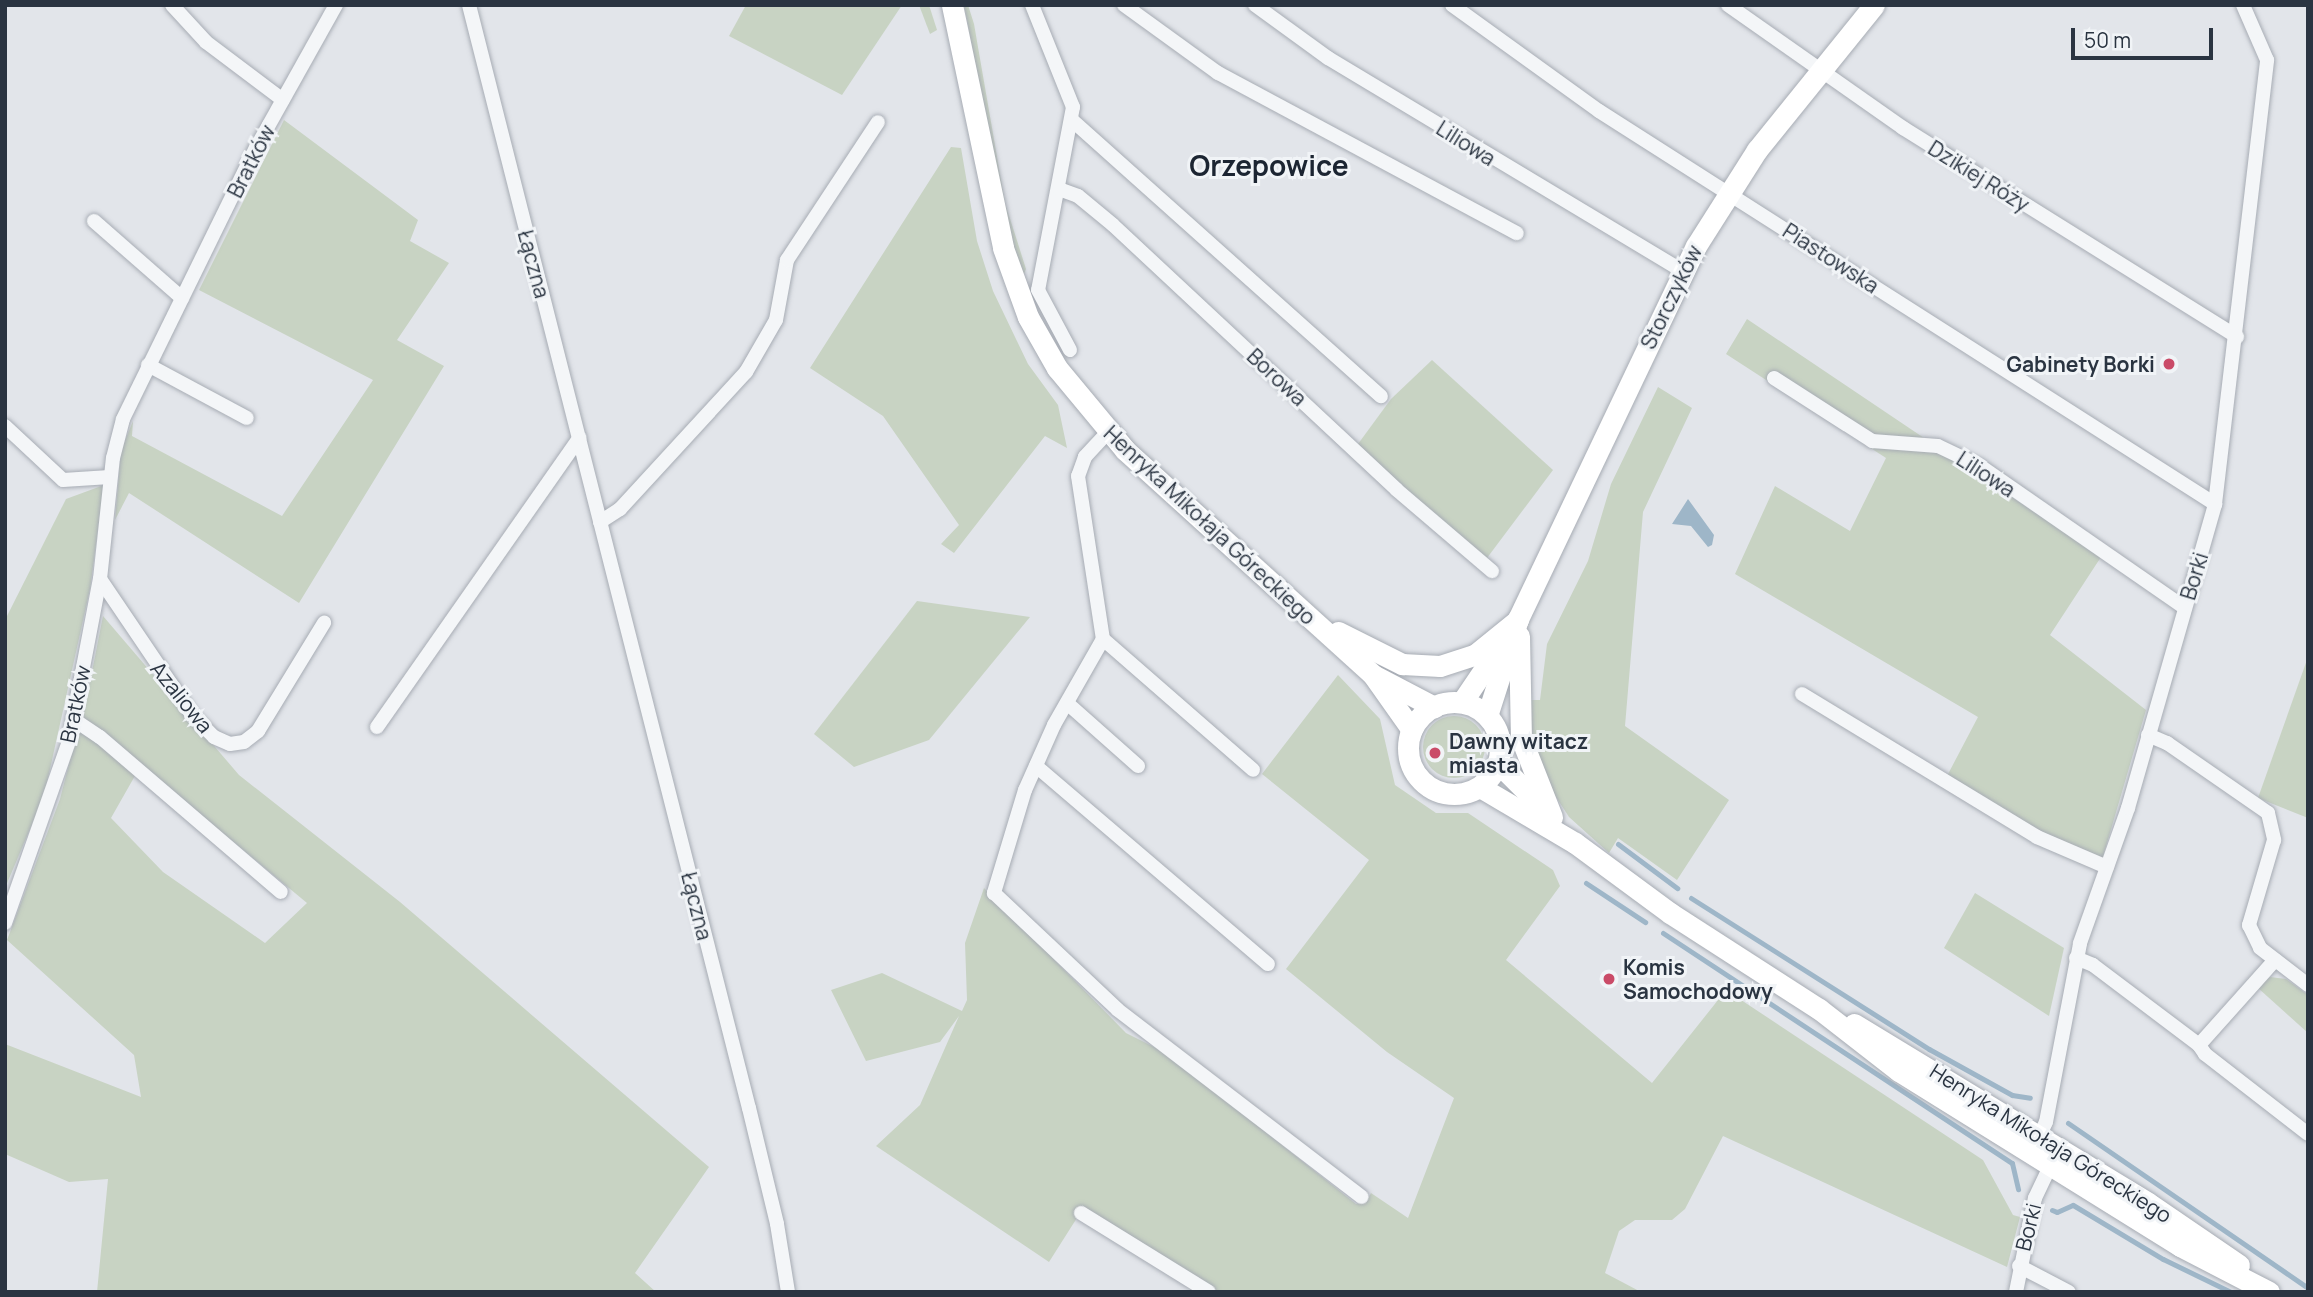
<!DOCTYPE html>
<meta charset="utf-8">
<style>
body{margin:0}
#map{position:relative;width:2313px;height:1297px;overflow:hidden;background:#e2e5ea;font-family:Manrope,sans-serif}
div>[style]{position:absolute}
.green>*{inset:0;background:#c8d3c3}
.round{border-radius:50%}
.water>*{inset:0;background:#9eb6c8}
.stream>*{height:5px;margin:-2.5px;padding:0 2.5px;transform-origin:2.5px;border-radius:2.5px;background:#9eb6c8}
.roads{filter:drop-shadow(0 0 2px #a7acb4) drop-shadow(0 0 2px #a7acb4)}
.street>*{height:14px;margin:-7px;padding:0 7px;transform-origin:7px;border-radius:7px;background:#f4f6f8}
.secondary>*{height:21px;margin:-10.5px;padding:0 10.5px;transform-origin:10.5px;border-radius:10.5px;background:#fff}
.secondary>.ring{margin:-10.5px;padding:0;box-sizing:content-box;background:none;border:21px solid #fff;border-radius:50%}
.dots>*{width:19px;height:19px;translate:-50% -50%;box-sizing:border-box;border:4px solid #f1f4f7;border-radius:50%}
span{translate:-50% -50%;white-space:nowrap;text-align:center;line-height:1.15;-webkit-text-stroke:6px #f1f4f7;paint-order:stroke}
.street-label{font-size:21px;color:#2a3441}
.poi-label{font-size:21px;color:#2a3441;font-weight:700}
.right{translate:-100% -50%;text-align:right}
.left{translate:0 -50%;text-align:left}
.district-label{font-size:28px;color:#1c2532;font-weight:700}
.frame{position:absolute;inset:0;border:7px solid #2a3441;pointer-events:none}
.scale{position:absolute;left:2071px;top:28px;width:142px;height:32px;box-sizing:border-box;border:4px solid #2a3441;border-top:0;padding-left:9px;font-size:21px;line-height:24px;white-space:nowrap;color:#2a3441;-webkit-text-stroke:5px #f1f4f7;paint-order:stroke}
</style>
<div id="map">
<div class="green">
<div style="clip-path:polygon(746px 5px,902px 5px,842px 95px,729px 36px)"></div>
<div style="clip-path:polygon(919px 5px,929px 5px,937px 30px,930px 34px)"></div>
<div style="clip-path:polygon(964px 5px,968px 5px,974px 24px,1005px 203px,1026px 269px,1023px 277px,1014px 251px,994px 160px)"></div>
<div style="clip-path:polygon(284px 120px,418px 220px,410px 241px,449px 263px,397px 340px,444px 366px,299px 603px,129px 493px,115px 520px,121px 450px,133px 421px,132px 436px,282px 516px,373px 380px,199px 290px)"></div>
<div style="clip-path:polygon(951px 147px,961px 148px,977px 241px,993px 291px,1028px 364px,1058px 405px,1067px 448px,1045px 436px,954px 553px,941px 544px,959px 525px,883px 416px,810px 368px)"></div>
<div style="clip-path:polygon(1747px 319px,2101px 557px,2050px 635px,2146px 710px,2102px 860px,2045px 834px,1947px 776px,1978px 717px,1735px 574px,1775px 486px,1850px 531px,1886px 458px,1726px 354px)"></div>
<div style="clip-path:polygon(1432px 360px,1553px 470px,1487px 558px,1402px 489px,1358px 444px,1391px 399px)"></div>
<div style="clip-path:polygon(1658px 387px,1692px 408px,1643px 512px,1625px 726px,1729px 800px,1677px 880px,1618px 838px,1609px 853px,1569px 817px,1547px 783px,1531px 732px,1527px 700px,1540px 700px,1547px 644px,1588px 561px,1611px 484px)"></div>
<div style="clip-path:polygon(104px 485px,90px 589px,44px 796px,5px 888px,5px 620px,66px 499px)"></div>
<div style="clip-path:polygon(917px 601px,1030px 617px,929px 740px,854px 767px,814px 734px)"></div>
<div style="clip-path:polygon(103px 616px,239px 775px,400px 902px,709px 1167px,635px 1273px,656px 1292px,97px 1292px,108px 1179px,69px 1182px,5px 1154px,5px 1044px,141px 1097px,134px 1055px,7px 940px,60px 799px,78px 729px,136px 774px,111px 818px,163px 872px,265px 943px,307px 903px,83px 717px)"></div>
<div style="clip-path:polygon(2308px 657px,2308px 818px,2258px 798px)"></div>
<div style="clip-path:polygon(1338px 675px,1380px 719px,1395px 785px,1436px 813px,1468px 813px,1553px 870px,1560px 886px,1506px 960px,1652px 1083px,1726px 990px,1983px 1160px,2013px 1215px,2020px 1217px,2007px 1267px,1723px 1136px,1685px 1209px,1672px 1220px,1635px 1220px,1619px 1231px,1605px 1273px,1641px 1292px,1220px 1292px,1082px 1210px,1049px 1262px,876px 1146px,920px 1105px,959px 1016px,940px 1042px,866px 1061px,831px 990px,882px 973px,962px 1011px,967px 1000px,965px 943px,984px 888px,1126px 1033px,1168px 1054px,1356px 1204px,1366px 1202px,1371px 1193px,1408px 1218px,1454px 1098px,1387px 1052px,1286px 969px,1369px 860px,1262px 774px)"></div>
<div class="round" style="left:1423px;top:716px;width:62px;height:62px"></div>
<div style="clip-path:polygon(1975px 893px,2064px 948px,2049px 1016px,1944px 948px)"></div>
<div style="clip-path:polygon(2270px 977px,2286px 979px,2308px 995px,2308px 1033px,2258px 988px)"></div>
</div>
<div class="water">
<div style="clip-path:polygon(1688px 499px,1714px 535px,1712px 545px,1708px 547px,1691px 526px,1672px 524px)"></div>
</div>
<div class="stream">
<div style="left:1618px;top:844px;width:74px;rotate:36.7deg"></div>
<div style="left:1586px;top:883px;width:71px;rotate:33.5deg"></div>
<div style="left:1691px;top:898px;width:282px;rotate:32.4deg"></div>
<div style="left:1929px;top:1049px;width:95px;rotate:29deg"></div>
<div style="left:2012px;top:1095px;width:18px;rotate:9deg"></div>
<div style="left:1663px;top:933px;width:418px;rotate:33.4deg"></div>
<div style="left:2012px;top:1163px;width:27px;rotate:77deg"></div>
<div style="left:2068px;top:1123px;width:291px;rotate:34.5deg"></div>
<div style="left:2052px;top:1210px;width:5px;rotate:22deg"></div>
<div style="left:2057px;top:1212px;width:17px;rotate:-24deg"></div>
<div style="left:2073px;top:1205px;width:105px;rotate:31deg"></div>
<div style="left:2163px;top:1259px;width:76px;rotate:25.9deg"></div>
</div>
<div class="roads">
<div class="street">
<div style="left:172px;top:5px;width:50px;rotate:47.4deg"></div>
<div style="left:206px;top:42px;width:96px;rotate:37deg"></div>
<div style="left:469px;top:5px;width:1138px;rotate:75.76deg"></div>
<div style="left:749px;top:1108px;width:119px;rotate:76.4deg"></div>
<div style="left:777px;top:1224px;width:69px;rotate:80.8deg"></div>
<div style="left:1032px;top:5px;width:110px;rotate:68.1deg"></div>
<div style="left:1073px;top:107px;width:186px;rotate:100.8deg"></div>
<div style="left:1038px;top:290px;width:68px;rotate:61.9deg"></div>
<div style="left:1124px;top:5px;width:116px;rotate:35.9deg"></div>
<div style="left:1218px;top:73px;width:339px;rotate:28.2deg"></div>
<div style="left:1255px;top:5px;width:90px;rotate:36deg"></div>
<div style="left:1328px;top:58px;width:414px;rotate:31deg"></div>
<div style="left:1452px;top:5px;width:181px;rotate:35.8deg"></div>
<div style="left:1599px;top:111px;width:731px;rotate:32.54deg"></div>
<div style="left:1728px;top:5px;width:214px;rotate:35.1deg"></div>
<div style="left:1903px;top:128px;width:394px;rotate:32deg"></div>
<div style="left:1073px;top:121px;width:413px;rotate:41.8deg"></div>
<div style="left:1059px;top:189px;width:20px;rotate:20deg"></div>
<div style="left:1078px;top:196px;width:45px;rotate:39.6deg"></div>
<div style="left:1113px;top:225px;width:388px;rotate:43deg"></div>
<div style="left:1397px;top:490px;width:125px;rotate:40.5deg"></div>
<div style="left:94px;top:221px;width:117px;rotate:41.2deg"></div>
<div style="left:148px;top:365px;width:112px;rotate:28.2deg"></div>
<div style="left:1774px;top:378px;width:117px;rotate:32.7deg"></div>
<div style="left:1872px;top:441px;width:66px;rotate:4.3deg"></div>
<div style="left:1938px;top:446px;width:47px;rotate:25.5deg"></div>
<div style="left:1980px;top:466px;width:249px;rotate:34.7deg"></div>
<div style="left:5px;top:426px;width:79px;rotate:43deg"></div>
<div style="left:63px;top:480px;width:47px;rotate:-3.7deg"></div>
<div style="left:1108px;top:432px;width:34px;rotate:133deg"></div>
<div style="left:1085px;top:457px;width:20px;rotate:110deg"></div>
<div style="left:1078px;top:476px;width:165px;rotate:81.3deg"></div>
<div style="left:1103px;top:639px;width:99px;rotate:119.7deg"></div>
<div style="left:1054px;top:725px;width:71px;rotate:114deg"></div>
<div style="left:1025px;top:790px;width:108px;rotate:106.8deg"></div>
<div style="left:994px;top:893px;width:170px;rotate:43.3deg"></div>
<div style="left:1118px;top:1010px;width:307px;rotate:37.5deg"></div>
<div style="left:600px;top:522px;width:24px;rotate:-33deg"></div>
<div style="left:620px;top:509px;width:186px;rotate:-47.4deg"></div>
<div style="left:746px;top:372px;width:60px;rotate:-60deg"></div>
<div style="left:776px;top:320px;width:61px;rotate:-79.6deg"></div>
<div style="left:787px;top:260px;width:165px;rotate:-56.6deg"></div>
<div style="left:100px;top:579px;width:164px;rotate:55.9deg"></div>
<div style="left:192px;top:715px;width:31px;rotate:45deg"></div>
<div style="left:214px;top:737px;width:17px;rotate:24deg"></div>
<div style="left:230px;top:744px;width:14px;rotate:-8deg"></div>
<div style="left:244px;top:742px;width:18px;rotate:-38deg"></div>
<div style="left:258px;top:731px;width:127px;rotate:-58.6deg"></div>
<div style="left:1103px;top:639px;width:199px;rotate:41.1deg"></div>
<div style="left:1802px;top:694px;width:275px;rotate:31.3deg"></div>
<div style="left:2037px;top:837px;width:76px;rotate:23.2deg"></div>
<div style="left:1067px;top:703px;width:95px;rotate:41.6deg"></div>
<div style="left:73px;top:719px;width:32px;rotate:34deg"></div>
<div style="left:100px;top:737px;width:238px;rotate:40.6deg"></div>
<div style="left:377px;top:727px;width:353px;rotate:-55deg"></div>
<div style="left:2148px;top:735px;width:21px;rotate:23deg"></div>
<div style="left:2167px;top:743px;width:123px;rotate:34.7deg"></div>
<div style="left:2268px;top:813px;width:28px;rotate:77deg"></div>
<div style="left:2274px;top:840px;width:89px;rotate:106.4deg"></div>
<div style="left:2249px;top:925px;width:25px;rotate:64deg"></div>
<div style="left:2260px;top:948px;width:61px;rotate:37.6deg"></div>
<div style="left:1036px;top:766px;width:305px;rotate:40.5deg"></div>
<div style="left:5px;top:923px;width:193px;rotate:-70.6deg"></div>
<div style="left:69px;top:741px;width:165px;rotate:-79.2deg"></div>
<div style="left:100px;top:579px;width:122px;rotate:-83.9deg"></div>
<div style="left:113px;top:458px;width:40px;rotate:-75.6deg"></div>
<div style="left:123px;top:419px;width:302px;rotate:-63.9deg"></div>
<div style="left:256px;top:148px;width:164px;rotate:-60.8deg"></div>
<div style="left:2076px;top:958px;width:18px;rotate:22deg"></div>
<div style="left:2093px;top:965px;width:133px;rotate:37deg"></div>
<div style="left:2199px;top:1045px;width:114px;rotate:-48.2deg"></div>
<div style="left:2199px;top:1045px;width:11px;rotate:56deg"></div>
<div style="left:2205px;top:1054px;width:130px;rotate:37.8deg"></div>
<div style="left:2037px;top:1142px;width:22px;rotate:-66deg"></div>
<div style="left:2046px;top:1122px;width:182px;rotate:-79.2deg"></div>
<div style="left:2080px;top:943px;width:143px;rotate:-70.4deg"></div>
<div style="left:2128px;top:808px;width:316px;rotate:-74deg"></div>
<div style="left:2215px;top:504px;width:447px;rotate:-83.3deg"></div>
<div style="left:2267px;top:60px;width:60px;rotate:-113.6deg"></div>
<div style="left:1081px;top:1213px;width:150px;rotate:31.7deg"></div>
<div style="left:2019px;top:1266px;width:56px;rotate:27.5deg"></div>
<div style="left:2016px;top:1292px;width:96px;rotate:-78.6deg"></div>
<div style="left:2035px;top:1198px;width:44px;rotate:-64.6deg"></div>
</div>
<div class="secondary">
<div style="left:952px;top:5px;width:248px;rotate:78.1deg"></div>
<div style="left:1003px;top:248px;width:73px;rotate:70.1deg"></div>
<div style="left:1028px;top:317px;width:59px;rotate:60.4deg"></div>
<div style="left:1057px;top:368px;width:107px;rotate:50.3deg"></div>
<div style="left:1125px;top:450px;width:335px;rotate:42.2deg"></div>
<div style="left:1373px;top:675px;width:67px;rotate:54.7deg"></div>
<div style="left:1338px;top:632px;width:72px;rotate:26.6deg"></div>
<div style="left:1402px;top:664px;width:38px;rotate:3deg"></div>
<div style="left:1440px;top:666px;width:38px;rotate:-18deg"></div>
<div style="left:1476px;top:654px;width:54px;rotate:-39deg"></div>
<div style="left:1519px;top:636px;width:102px;rotate:88.9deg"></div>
<div style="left:1521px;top:738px;width:85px;rotate:68.6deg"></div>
<div style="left:1375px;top:676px;width:67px;rotate:27.7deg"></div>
<div class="ring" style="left:1408px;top:702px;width:71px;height:71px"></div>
<div style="left:1462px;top:702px;width:71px;rotate:-55.9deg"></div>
<div style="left:1487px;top:716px;width:102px;rotate:-72.3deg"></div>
<div style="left:1518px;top:619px;width:413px;rotate:-64.5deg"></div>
<div style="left:1696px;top:246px;width:114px;rotate:-57.6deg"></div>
<div style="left:1757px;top:150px;width:186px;rotate:-51.1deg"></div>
<div style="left:1498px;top:763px;width:66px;rotate:45deg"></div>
<div style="left:1480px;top:787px;width:110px;rotate:30.5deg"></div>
<div style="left:1575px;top:843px;width:118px;rotate:36.4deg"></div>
<div style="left:1670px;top:913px;width:177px;rotate:32.8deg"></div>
<div style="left:1819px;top:1009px;width:101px;rotate:37.8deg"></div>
<div style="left:1899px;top:1071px;width:331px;rotate:31.9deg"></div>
<div style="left:2180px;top:1246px;width:100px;rotate:27.3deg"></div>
<div style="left:1854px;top:1024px;width:344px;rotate:31.3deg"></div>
<div style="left:2148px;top:1203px;width:110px;rotate:34.3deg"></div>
</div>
</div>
<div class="dots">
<div style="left:2169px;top:364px;background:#ca4b68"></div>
<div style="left:1435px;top:753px;background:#ca4b68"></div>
<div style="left:1609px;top:979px;background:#ca4b68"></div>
</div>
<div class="street-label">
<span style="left:1466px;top:143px;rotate:32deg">Liliowa</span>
<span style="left:251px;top:161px;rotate:-63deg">Bratków</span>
<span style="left:1979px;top:176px;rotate:32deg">Dzikiej Róży</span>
<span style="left:1831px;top:258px;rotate:33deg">Piastowska</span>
<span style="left:534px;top:264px;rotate:75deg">Łączna</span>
<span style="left:1671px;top:297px;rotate:-64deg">Storczyków</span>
<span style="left:1277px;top:377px;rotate:43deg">Borowa</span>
<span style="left:1986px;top:474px;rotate:33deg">Liliowa</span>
<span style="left:1210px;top:525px;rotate:43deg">Henryka Mikołaja Góreckiego</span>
<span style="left:2194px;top:576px;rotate:-73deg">Borki</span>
<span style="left:182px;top:697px;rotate:51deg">Azaliowa</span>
<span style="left:75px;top:704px;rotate:-78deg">Bratków</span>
<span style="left:697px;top:906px;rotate:76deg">Łączna</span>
<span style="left:2051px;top:1143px;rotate:32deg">Henryka Mikołaja Góreckiego</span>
<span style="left:2028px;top:1227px;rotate:-76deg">Borki</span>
</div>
<div class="poi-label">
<span class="right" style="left:2155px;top:364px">Gabinety Borki</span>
<span class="left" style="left:1449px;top:753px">Dawny witacz<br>miasta</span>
<span class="left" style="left:1623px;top:979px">Komis<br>Samochodowy</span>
</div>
<div class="district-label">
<span style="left:1269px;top:165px">Orzepowice</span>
</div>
<div class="frame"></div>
<div class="scale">50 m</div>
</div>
